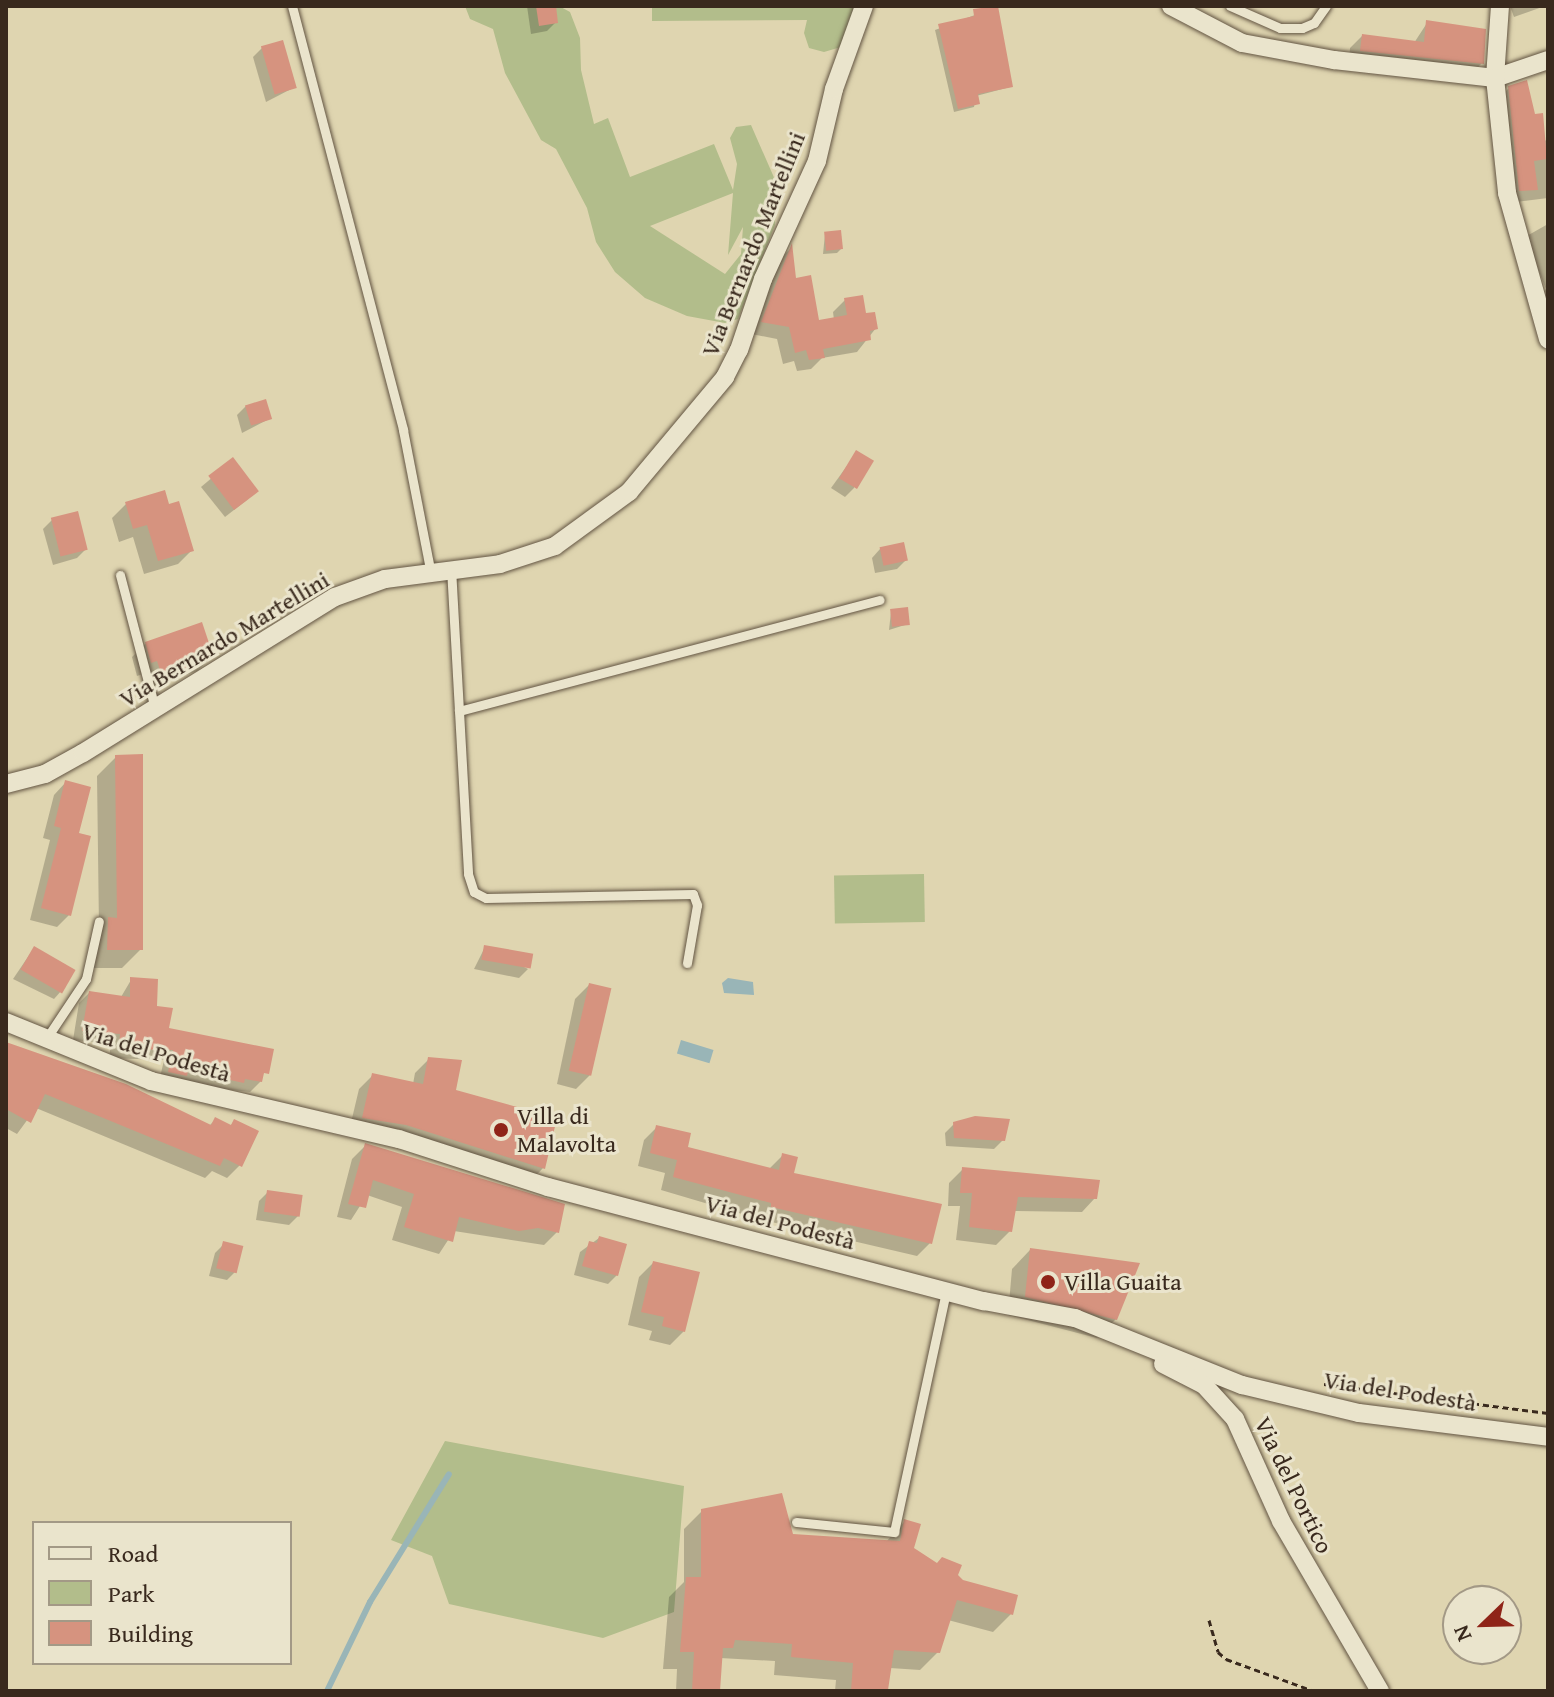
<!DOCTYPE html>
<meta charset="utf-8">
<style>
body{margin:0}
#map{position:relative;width:1554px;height:1697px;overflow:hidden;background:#dfd5b0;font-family:"Gentium Book Plus",serif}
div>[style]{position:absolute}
.green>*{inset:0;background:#b2bd8b;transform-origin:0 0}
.water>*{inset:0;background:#99b5b7;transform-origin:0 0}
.shadow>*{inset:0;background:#0003}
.stream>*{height:6px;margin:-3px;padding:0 3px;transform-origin:3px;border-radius:3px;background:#99b5b7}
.building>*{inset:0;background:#d6937f;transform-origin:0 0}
.path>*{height:3px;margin-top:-1.5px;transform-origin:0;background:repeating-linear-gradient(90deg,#39291d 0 6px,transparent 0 10px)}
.roads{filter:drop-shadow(0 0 2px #625442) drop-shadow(0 0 2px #625442)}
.lane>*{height:9px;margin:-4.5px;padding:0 4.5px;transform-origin:4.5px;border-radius:4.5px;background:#eae4cc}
.street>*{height:18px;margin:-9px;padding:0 9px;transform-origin:9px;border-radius:9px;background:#eae4cc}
.dots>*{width:22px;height:22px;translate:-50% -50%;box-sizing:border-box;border:4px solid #eae4cc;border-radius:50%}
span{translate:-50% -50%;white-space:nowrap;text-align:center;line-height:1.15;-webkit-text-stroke:6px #eae4cc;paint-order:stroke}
.street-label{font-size:24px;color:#39291d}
.poi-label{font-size:24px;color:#39291d}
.left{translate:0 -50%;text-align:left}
.frame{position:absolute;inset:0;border:8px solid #39291d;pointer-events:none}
.legend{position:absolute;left:32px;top:1521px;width:260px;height:144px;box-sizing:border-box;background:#eae4cc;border:2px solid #a39986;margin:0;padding:10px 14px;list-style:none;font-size:24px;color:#39291d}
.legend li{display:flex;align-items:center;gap:16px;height:40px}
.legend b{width:40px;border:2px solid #a39986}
.north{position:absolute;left:1442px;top:1585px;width:80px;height:80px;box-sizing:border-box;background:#eae4cc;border:2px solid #a39986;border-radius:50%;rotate:247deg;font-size:22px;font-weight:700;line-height:32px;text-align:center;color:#39291d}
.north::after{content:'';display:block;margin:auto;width:28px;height:36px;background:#8f2418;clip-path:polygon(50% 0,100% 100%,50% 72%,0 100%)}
</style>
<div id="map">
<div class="green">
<div style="clip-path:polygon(evenodd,465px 6px,559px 6px,570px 12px,580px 38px,581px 70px,594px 124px,608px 118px,630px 177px,714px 144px,733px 190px,737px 164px,730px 138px,736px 127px,751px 125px,776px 182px,775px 225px,738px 319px,725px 323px,687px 316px,645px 298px,615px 272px,596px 242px,587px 208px,556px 149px,541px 140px,505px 73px,493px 29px,470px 19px,465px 6px,733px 193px,728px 255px,743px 227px,741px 254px,725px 274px,650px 226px,733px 193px)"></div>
<div style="clip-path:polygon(652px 6px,858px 6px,841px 47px,824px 52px,809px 48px,804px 33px,807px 20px,652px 21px)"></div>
<div style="left:924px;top:874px;width:48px;height:90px;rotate:89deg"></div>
<div style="clip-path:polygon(445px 1441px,684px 1486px,674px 1612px,603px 1638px,449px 1604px,432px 1556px,391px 1540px)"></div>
</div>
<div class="water">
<div style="clip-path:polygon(728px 978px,753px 982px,754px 995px,724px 993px,722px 983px)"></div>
<div style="left:681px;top:1040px;width:34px;height:14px;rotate:17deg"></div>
</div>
<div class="shadow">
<div style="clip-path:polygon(527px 6px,554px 6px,556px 22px,547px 31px,531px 34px)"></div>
<div style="clip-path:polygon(1510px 6px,1545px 6px,1514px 17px)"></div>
<div style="clip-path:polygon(996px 7px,1010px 87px,976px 96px,974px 107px,954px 112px,935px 30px)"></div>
<div style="clip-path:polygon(1427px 23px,1482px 63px,1470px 75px,1349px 62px,1350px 48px,1362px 36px,1414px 43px)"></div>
<div style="clip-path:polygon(262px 48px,295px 87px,266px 102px,253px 57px)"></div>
<div style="clip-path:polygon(1509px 88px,1548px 144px,1548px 198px,1507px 203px,1496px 101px)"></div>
<div style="clip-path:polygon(1548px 224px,1548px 329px,1538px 297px,1546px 289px,1525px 237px)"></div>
<div style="clip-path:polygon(825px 234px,841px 249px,837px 253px,823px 254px)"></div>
<div style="clip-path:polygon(791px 248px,794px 281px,817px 323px,834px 320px,833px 312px,845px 300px,876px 328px,857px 352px,822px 358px,811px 369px,797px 371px,794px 361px,783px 364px,777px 339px,751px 334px,781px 258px)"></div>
<div style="clip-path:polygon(246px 406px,269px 419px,242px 433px,237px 415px)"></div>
<div style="clip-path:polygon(857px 452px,854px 488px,845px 497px,831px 488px)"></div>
<div style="clip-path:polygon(233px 460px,248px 499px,225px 517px,201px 487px)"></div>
<div style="clip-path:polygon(126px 504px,168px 507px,192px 550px,178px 564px,144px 574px,133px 537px,119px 542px,112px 518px)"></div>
<div style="clip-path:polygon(52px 520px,86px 549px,77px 558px,53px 565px,43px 529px)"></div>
<div style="clip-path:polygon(880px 549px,906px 560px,897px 569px,875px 573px,872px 558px)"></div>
<div style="clip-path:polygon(891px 612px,908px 624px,889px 630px)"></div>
<div style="clip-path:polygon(146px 643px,211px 658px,197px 671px,149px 688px,143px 674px,137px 676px,132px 657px)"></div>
<div style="clip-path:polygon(116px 757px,141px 949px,122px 968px,90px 968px,90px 938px,99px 930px,97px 776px)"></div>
<div style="clip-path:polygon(66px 782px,77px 834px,69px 915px,57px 927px,30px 920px,50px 840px,43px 838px,54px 795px)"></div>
<div style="clip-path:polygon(485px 947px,528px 969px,519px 978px,474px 969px)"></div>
<div style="clip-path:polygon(34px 948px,62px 990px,54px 999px,13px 979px)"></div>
<div style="clip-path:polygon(131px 980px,167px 1029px,261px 1081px,250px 1092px,159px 1082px,164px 1060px,109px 1058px,111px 1044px,73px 1040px,79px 1003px,89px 993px,121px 997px)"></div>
<div style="clip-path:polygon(589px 985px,590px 1075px,576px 1089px,557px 1084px,575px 999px)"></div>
<div style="clip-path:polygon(6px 1044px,209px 1126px,215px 1120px,229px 1127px,234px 1122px,240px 1165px,227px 1178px,212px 1171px,205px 1178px,36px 1108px,17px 1134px,6px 1128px)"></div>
<div style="clip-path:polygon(429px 1059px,454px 1092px,543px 1168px,530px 1182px,349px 1131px,359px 1089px,373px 1075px,413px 1084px,415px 1073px)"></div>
<div style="clip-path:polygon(954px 1124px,1003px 1140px,994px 1149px,946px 1146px,945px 1133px)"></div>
<div style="clip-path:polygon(657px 1127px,686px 1149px,769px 1169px,783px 1155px,792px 1175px,930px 1243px,917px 1256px,759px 1219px,661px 1190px,665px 1173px,638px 1166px,644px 1140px)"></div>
<div style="clip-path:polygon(365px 1146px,557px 1232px,544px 1245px,454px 1231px,439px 1254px,392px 1240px,402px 1207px,367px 1195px,351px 1220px,337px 1217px,352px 1159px)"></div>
<div style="clip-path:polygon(963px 1169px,1095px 1198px,1082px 1212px,1014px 1211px,1010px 1231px,996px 1245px,956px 1240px,960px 1206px,948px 1206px,949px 1183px)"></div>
<div style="clip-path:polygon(268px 1192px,298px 1216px,289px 1225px,256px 1220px,259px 1201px)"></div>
<div style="clip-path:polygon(599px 1238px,617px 1275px,608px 1284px,574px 1275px,580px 1252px)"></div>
<div style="clip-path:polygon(224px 1244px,235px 1272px,227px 1280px,209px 1276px,215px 1253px)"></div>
<div style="clip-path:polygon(1030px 1250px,1116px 1319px,1097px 1338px,1008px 1315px,1012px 1269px)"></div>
<div style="clip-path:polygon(653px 1263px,684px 1331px,670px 1345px,649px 1340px,652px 1331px,628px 1325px,639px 1277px)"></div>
<div style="clip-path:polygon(702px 1511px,791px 1536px,886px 1542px,905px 1521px,912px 1549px,1011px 1614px,993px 1632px,948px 1620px,938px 1652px,920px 1670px,890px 1668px,885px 1691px,835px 1691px,836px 1680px,774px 1675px,775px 1661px,720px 1658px,718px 1691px,676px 1691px,677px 1669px,663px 1669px,669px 1597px,684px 1582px,684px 1529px)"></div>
</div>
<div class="stream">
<div style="left:327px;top:1691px;width:99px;rotate:-64.2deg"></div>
<div style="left:370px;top:1602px;width:150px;rotate:-58.3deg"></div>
</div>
<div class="building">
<div style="clip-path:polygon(536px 6px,556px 6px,558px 23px,539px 26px)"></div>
<div style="clip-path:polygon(998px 6px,1013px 87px,978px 94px,980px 104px,958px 109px,938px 24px,974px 16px,973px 9px)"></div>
<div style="clip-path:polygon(1426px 20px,1486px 29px,1484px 64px,1360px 51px,1362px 34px,1424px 42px)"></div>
<div style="left:283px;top:40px;width:50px;height:23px;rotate:74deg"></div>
<div style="clip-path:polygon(1527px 80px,1535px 114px,1543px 113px,1547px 159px,1534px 161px,1538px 190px,1519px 191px,1508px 86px)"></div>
<div style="left:841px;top:230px;width:19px;height:17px;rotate:84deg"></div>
<div style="clip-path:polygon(792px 243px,796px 278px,811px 275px,819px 320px,847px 315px,844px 298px,863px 295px,866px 313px,875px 312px,878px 329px,870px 331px,871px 340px,823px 349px,825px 358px,809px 360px,806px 350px,795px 353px,789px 327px,761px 322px)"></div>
<div style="left:266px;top:399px;width:21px;height:22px;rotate:73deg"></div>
<div style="left:856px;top:450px;width:21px;height:33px;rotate:31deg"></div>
<div style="left:233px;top:457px;width:43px;height:31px;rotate:53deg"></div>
<div style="clip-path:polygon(165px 490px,169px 504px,179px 501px,194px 551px,158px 561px,147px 525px,133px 529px,125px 502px)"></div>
<div style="left:78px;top:511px;width:40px;height:28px;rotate:76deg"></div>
<div style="left:904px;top:542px;width:19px;height:25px;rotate:78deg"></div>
<div style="left:908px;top:607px;width:18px;height:18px;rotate:84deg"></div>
<div style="clip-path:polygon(202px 622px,214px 658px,162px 676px,157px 661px,151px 663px,145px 642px)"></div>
<div style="clip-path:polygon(143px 754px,143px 950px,107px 950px,108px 917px,117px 918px,115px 755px)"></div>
<div style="clip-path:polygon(65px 780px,91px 787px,79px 833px,91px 836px,71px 916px,41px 908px,61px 828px,54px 826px)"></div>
<div style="left:484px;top:945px;width:50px;height:15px;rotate:10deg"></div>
<div style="left:34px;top:946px;width:48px;height:27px;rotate:30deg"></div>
<div style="clip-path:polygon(130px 977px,158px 979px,157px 1006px,173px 1008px,169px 1028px,274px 1049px,269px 1074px,264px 1073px,262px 1082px,245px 1079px,244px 1083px,188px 1071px,187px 1076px,168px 1072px,173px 1050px,119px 1049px,120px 1034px,82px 1031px,89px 991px,130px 997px)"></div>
<div style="left:589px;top:983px;width:23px;height:90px;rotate:13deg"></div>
<div style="clip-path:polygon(6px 1042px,126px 1084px,211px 1125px,215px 1117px,231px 1125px,234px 1119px,259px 1131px,242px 1167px,224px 1158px,220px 1166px,45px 1094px,31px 1123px,6px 1109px)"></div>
<div style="clip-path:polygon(428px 1057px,462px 1060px,456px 1090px,557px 1118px,545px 1169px,406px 1125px,362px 1118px,372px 1073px,423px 1084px)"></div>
<div style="clip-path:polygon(975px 1116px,1010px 1119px,1005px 1141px,954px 1138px,953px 1122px)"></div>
<div style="clip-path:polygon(656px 1125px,691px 1133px,688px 1147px,779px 1170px,782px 1153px,798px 1157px,794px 1173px,942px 1204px,932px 1244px,771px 1207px,771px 1203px,673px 1177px,677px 1160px,650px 1153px)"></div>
<div style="clip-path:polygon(365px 1143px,565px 1204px,559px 1233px,538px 1228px,519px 1231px,459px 1217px,453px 1242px,404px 1227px,414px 1194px,373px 1180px,366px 1208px,348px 1204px)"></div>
<div style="clip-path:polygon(962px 1167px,1100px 1180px,1097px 1199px,1018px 1197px,1012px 1232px,969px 1227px,972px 1193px,960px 1193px)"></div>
<div style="left:267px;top:1190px;width:36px;height:22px;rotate:8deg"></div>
<div style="clip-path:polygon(599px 1236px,627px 1244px,618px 1276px,582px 1266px,589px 1241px,597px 1243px)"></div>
<div style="left:223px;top:1241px;width:21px;height:28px;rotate:14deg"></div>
<div style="clip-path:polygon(1030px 1248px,1140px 1263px,1117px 1320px,1025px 1297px)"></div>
<div style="clip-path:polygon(653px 1261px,700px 1272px,685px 1332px,662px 1326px,664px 1317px,641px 1312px)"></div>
<div style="clip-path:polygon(782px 1493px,793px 1534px,900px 1541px,904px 1519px,921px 1524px,914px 1548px,937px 1563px,942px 1557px,962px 1565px,958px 1575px,963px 1580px,1018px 1595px,1013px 1615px,957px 1600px,940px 1653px,894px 1650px,888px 1690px,851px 1691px,853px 1663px,791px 1657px,792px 1644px,735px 1640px,733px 1648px,723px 1648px,720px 1691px,692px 1691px,694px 1652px,680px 1652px,686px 1577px,701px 1577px,701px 1509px)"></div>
</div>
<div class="path">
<div style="left:1324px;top:1384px;width:226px;rotate:7.4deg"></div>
<div style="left:1209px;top:1620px;width:33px;rotate:74deg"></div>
<div style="left:1218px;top:1652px;width:11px;rotate:41deg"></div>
<div style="left:1226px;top:1659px;width:94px;rotate:20deg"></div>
</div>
<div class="roads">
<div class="lane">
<div style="left:292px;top:6px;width:438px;rotate:75.3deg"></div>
<div style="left:403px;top:430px;width:142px;rotate:79deg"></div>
<div style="left:1230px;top:6px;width:55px;rotate:23.7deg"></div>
<div style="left:1280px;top:28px;width:22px"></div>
<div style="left:1302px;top:28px;width:13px;rotate:-23deg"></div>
<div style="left:1314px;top:23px;width:21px;rotate:-55deg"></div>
<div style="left:451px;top:568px;width:306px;rotate:86.8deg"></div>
<div style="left:468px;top:874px;width:19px;rotate:72deg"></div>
<div style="left:474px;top:892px;width:13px;rotate:27deg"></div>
<div style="left:486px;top:898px;width:207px;rotate:-1.1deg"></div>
<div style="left:693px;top:894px;width:12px;rotate:70deg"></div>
<div style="left:697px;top:905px;width:59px;rotate:99.8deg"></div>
<div style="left:120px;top:575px;width:138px;rotate:75.3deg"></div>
<div style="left:459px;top:711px;width:435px;rotate:-14.8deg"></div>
<div style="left:46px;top:1039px;width:72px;rotate:-56.3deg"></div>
<div style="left:86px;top:979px;width:59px;rotate:-77.4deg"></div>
<div style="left:796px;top:1522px;width:99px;rotate:5.8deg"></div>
<div style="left:894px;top:1532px;width:247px;rotate:-77.8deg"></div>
</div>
<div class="street">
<div style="left:1171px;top:6px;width:80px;rotate:27.5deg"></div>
<div style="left:1242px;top:43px;width:94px;rotate:10.5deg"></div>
<div style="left:1334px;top:60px;width:162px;rotate:6.4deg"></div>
<div style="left:1495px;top:78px;width:56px;rotate:-18.8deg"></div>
<div style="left:1500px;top:6px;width:72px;rotate:94deg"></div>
<div style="left:1495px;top:78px;width:116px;rotate:84deg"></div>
<div style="left:1507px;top:193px;width:152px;rotate:74.3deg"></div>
<div style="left:6px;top:784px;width:40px;rotate:-14.4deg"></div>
<div style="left:45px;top:774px;width:43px;rotate:-28.9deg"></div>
<div style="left:83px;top:753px;width:296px;rotate:-31.8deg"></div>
<div style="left:335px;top:597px;width:53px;rotate:-19.8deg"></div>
<div style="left:385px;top:579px;width:116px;rotate:-7.4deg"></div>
<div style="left:500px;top:564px;width:58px;rotate:-18.1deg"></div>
<div style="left:555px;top:546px;width:92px;rotate:-36.1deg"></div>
<div style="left:629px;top:492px;width:150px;rotate:-50.1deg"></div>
<div style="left:725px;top:377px;width:30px;rotate:-63deg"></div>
<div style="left:739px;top:350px;width:75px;rotate:-71.3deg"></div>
<div style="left:763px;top:279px;width:130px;rotate:-65.4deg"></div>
<div style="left:817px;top:161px;width:74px;rotate:-76.7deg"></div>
<div style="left:834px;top:89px;width:88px;rotate:-70.1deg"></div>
<div style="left:6px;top:1022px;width:157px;rotate:22.1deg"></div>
<div style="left:151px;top:1081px;width:255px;rotate:13.2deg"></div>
<div style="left:399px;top:1139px;width:157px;rotate:17.9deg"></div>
<div style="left:548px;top:1187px;width:451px;rotate:14.7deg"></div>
<div style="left:984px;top:1301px;width:93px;rotate:10.6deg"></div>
<div style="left:1075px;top:1318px;width:180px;rotate:21.9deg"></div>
<div style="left:1242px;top:1385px;width:120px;rotate:13.5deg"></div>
<div style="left:1359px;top:1413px;width:191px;rotate:7.2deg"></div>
<div style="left:1163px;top:1364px;width:46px;rotate:27.1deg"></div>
<div style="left:1204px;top:1385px;width:46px;rotate:47.6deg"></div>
<div style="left:1235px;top:1419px;width:112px;rotate:65.7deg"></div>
<div style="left:1281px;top:1521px;width:197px;rotate:59.8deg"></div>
</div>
</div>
<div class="dots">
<div style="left:501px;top:1130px;background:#8f2418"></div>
<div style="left:1048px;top:1282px;background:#8f2418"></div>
</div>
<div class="street-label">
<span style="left:753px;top:244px;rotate:-68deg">Via Bernardo Martellini</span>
<span style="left:224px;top:639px;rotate:-31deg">Via Bernardo Martellini</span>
<span style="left:156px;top:1052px;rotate:17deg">Via del Podestà</span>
<span style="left:780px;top:1222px;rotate:15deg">Via del Podestà</span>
<span style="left:1400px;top:1391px;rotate:9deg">Via del Podestà</span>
<span style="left:1294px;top:1485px;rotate:64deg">Via del Portico</span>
</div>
<div class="poi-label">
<span class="left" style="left:517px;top:1130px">Villa di<br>Malavolta</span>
<span class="left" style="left:1064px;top:1282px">Villa Guaita</span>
</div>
<div class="frame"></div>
<ul class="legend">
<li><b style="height:10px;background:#eae4cc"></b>Road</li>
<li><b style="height:22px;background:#b2bd8b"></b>Park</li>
<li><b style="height:22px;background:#d6937f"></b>Building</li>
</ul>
<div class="north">N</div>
</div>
